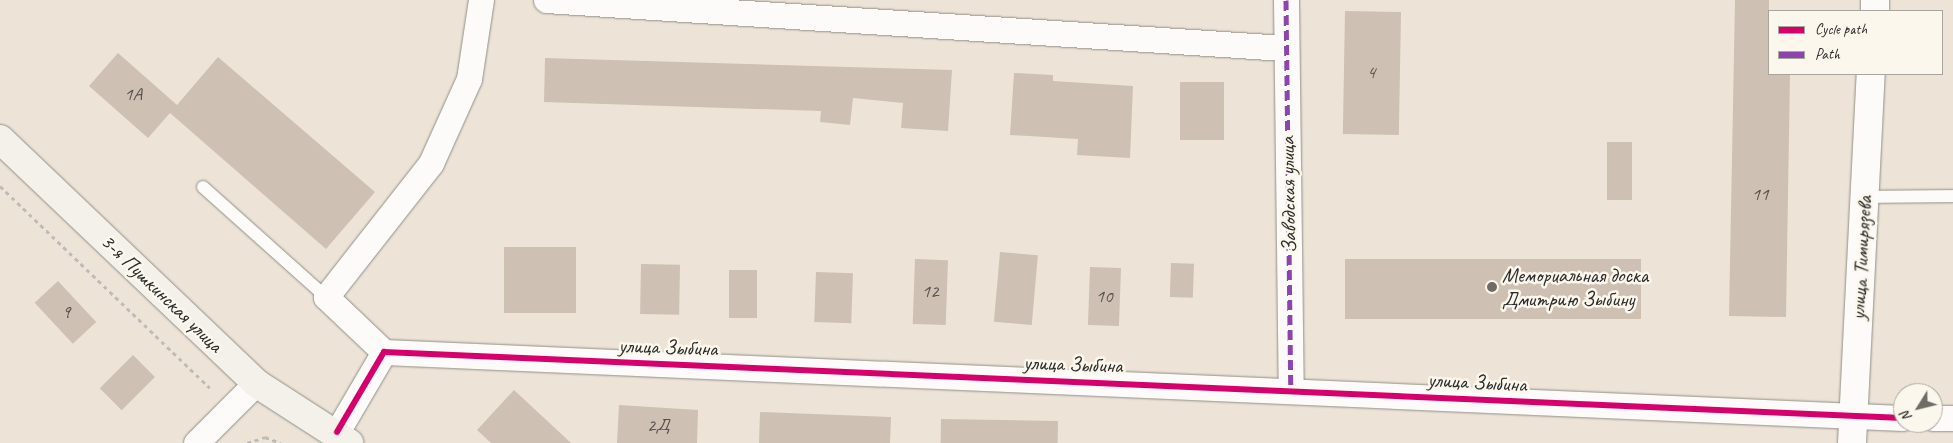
<!DOCTYPE html>
<meta charset="utf-8">
<style>
body{margin:0}
#map{position:relative;width:1953px;height:443px;overflow:hidden;background:#ede4d7;font-family:Caveat,sans-serif}
div>[style]{position:absolute}
.building>*{inset:0;background:#cec0b3;transform-origin:0 0}
.path>*{height:3px;margin-top:-1.5px;transform-origin:0;background:repeating-linear-gradient(90deg,#bdbcba 0 4px,transparent 0 8px)}
.roads{filter:drop-shadow(0 0 1px #928e87) drop-shadow(0 0 1px #928e87)}
.service>*{height:12px;margin:-6px;padding:0 6px;transform-origin:6px;border-radius:6px;background:#fcfbf9}
.minor>*{height:25px;margin:-12.5px;padding:0 12.5px;transform-origin:12.5px;border-radius:12.5px;background:#fcfbf9}
.tertiary>*{height:28px;margin:-14px;padding:0 14px;transform-origin:14px;border-radius:14px;background:#fcfbf9}
.secondary>*{height:28px;margin:-14px;padding:0 14px;transform-origin:14px;border-radius:14px;background:#f4f1eb}
.quiet>*{height:5px;margin-top:-2.5px;transform-origin:0;background:repeating-linear-gradient(90deg,#8e44ad 0 10px,transparent 0 15px)}
.cycleway>*{height:6px;margin:-3px;padding:0 3px;transform-origin:3px;border-radius:3px;background:#d6006c}
.dots>*{width:14px;height:14px;translate:-50% -50%;box-sizing:border-box;border:2px solid #fbf7ec;border-radius:50%}
span{translate:-50% -50%;white-space:nowrap;text-align:center;line-height:1.15;-webkit-text-stroke:5px #fbf7ec;paint-order:stroke}
.number-label{font-size:19px;color:#54504d}
.number-label span{-webkit-text-stroke-width:0}
.street-label{font-size:21px;color:#2b2b2b}
.poi-label{font-size:21px;color:#2b2b2b}
.left{translate:0 -50%;text-align:left}
.legend{position:absolute;left:1768px;top:10px;width:175px;height:65px;box-sizing:border-box;background:#fbf7ec;border:1px solid #a8a59f;margin:0;padding:6px 9px;list-style:none;font-size:15px;color:#2b2b2b}
.legend li{display:flex;align-items:center;gap:10px;height:25px}
.legend b{width:25px;border:1px solid #a8a59f}
.north{position:absolute;left:1893px;top:383px;width:50px;height:50px;box-sizing:border-box;background:#fbf7ec;border:1px solid #a8a59f;border-radius:50%;rotate:234deg;font-size:14px;font-weight:700;line-height:20px;text-align:center;color:#2b2b2b}
.north::after{content:'';display:block;margin:auto;width:18px;height:22px;background:#6f6c67;clip-path:polygon(50% 0,100% 100%,50% 72%,0 100%)}
</style>
<div id="map">
<div class="building">
<div style="clip-path:polygon(1735px 0,1769px 0,1769px 74px,1790px 74px,1786px 317px,1729px 316px)"></div>
<div style="left:1345px;top:11px;width:56px;height:123px;rotate:1deg"></div>
<div style="clip-path:polygon(118px 53px,177px 105px,218px 57px,375px 192px,326px 249px,170px 113px,148px 138px,89px 86px)"></div>
<div style="clip-path:polygon(545px 58px,952px 70px,948px 131px,901px 128px,903px 103px,853px 98px,850px 125px,820px 122px,821px 111px,544px 102px)"></div>
<div style="clip-path:polygon(1014px 73px,1053px 75px,1053px 81px,1133px 86px,1130px 158px,1077px 155px,1078px 139px,1010px 135px)"></div>
<div style="left:1180px;top:82px;width:44px;height:58px"></div>
<div style="left:1607px;top:142px;width:25px;height:58px"></div>
<div style="left:504px;top:247px;width:72px;height:66px"></div>
<div style="left:1000px;top:252px;width:38px;height:70px;rotate:5deg"></div>
<div style="left:915px;top:259px;width:33px;height:65px;rotate:2deg"></div>
<div style="left:1345px;top:259px;width:296px;height:60px"></div>
<div style="left:1171px;top:263px;width:23px;height:34px;rotate:2deg"></div>
<div style="left:641px;top:264px;width:39px;height:50px;rotate:1deg"></div>
<div style="left:1090px;top:267px;width:31px;height:58px;rotate:2deg"></div>
<div style="left:729px;top:270px;width:28px;height:48px"></div>
<div style="left:816px;top:272px;width:37px;height:50px;rotate:2deg"></div>
<div style="left:58px;top:281px;width:56px;height:32px;rotate:47deg"></div>
<div style="left:133px;top:355px;width:31px;height:47px;rotate:45deg"></div>
<div style="clip-path:polygon(514px 390px,571px 443px,491px 443px,477px 430px)"></div>
<div style="clip-path:polygon(619px 405px,698px 410px,697px 443px,617px 443px)"></div>
<div style="clip-path:polygon(760px 412px,891px 417px,890px 443px,759px 443px)"></div>
<div style="left:941px;top:419px;width:117px;height:24px;rotate:1deg"></div>
</div>
<div class="path">
<div style="left:0;top:186px;width:291px;rotate:43.9deg"></div>
<div style="left:247px;top:443px;width:19px;rotate:-18deg"></div>
<div style="left:265px;top:437px;width:17px;rotate:21deg"></div>
</div>
<div class="roads">
<div class="service">
<div style="left:203px;top:187px;width:165px;rotate:41.8deg"></div>
<div style="left:1864px;top:197px;width:89px;rotate:-0.6deg"></div>
</div>
<div class="minor">
<div style="left:546px;top:0;width:741px;rotate:3.72deg"></div>
<div style="left:1286px;top:0;width:390px;rotate:89.3deg"></div>
<div style="left:384px;top:352px;width:80px;rotate:-136.5deg"></div>
<div style="left:326px;top:297px;width:170px;rotate:-51.9deg"></div>
<div style="left:431px;top:163px;width:92px;rotate:-65.7deg"></div>
<div style="left:469px;top:79px;width:80px;rotate:-81.4deg"></div>
<div style="left:1933px;top:418px;width:20px"></div>
<div style="left:337px;top:432px;width:93px;rotate:-59.6deg"></div>
<div style="left:384px;top:352px;width:1520px;rotate:2.49deg"></div>
<div style="left:196px;top:443px;width:85px;rotate:-45deg"></div>
</div>
<div class="tertiary">
<div style="left:1875px;top:11px;width:11px;rotate:-90deg"></div>
<div style="left:1852px;top:443px;width:369px;rotate:-87.1deg"></div>
</div>
<div class="secondary">
<div style="left:0;top:139px;width:354px;rotate:43.6deg"></div>
<div style="left:256px;top:383px;width:111px;rotate:32.8deg"></div>
</div>
</div>
<div class="quiet">
<div style="left:1286px;top:0;width:390px;rotate:89.3deg"></div>
</div>
<div class="cycleway">
<div style="left:337px;top:432px;width:93px;rotate:-59.6deg"></div>
<div style="left:384px;top:352px;width:1520px;rotate:2.49deg"></div>
</div>
<div class="dots">
<div style="left:1492px;top:287px;background:#6f6c67"></div>
</div>
<div class="number-label">
<span style="left:1371px;top:73px">4</span>
<span style="left:133px;top:95px">1А</span>
<span style="left:1760px;top:195px">11</span>
<span style="left:930px;top:292px">12</span>
<span style="left:1104px;top:297px">10</span>
<span style="left:66px;top:313px">9</span>
<span style="left:658px;top:426px">2Д</span>
</div>
<div class="street-label">
<span style="left:1288px;top:195px;rotate:-91deg">Заводская улица</span>
<span style="left:1861px;top:258px;rotate:-87deg">улица Тимирязева</span>
<span style="left:162px;top:293px;rotate:44deg">3-я Пушкинская улица</span>
<span style="left:668px;top:347px;rotate:2deg">улица Зыбина</span>
<span style="left:1073px;top:364px;rotate:2deg">улица Зыбина</span>
<span style="left:1477px;top:382px;rotate:3deg">улица Зыбина</span>
</div>
<div class="poi-label">
<span class="left" style="left:1502px;top:287px">Мемориальная доска<br>Дмитрию Зыбину</span>
</div>
<ul class="legend">
<li><b style="height:6px;background:#d6006c"></b>Cycle path</li>
<li><b style="height:6px;background:#8e44ad"></b>Path</li>
</ul>
<div class="north">N</div>
</div>
